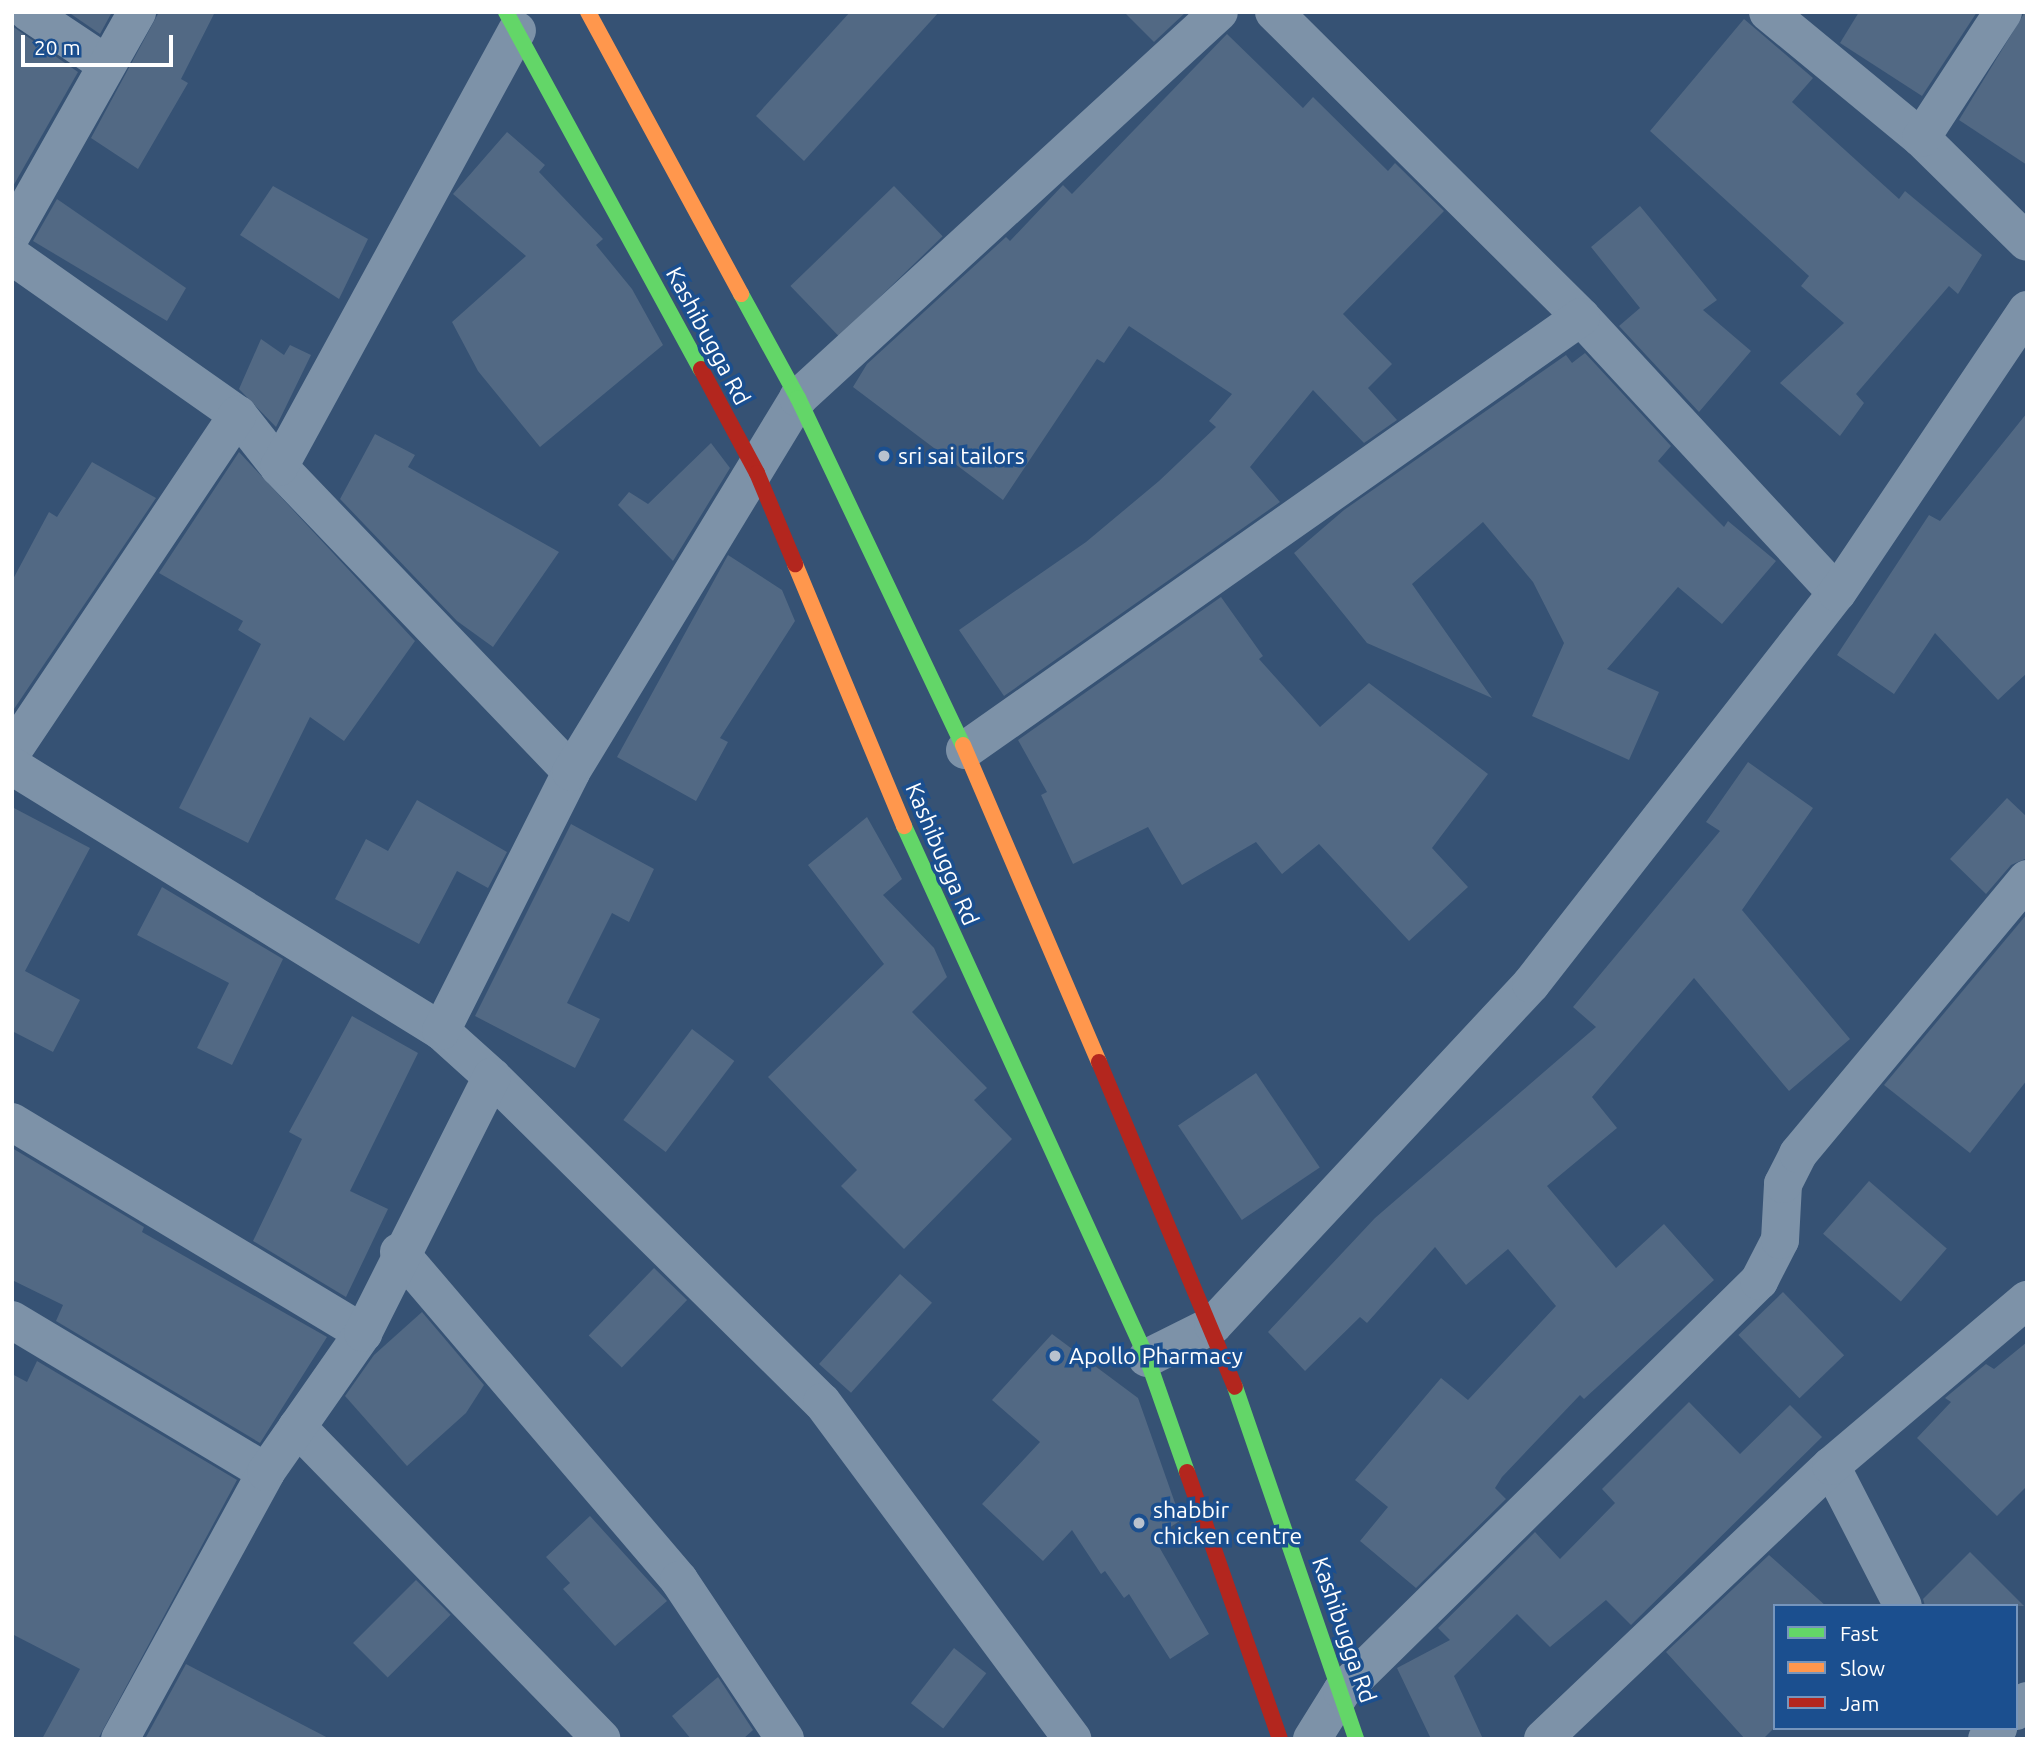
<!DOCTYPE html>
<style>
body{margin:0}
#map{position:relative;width:2039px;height:1751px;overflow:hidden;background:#365274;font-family:Ubuntu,sans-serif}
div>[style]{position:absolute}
.building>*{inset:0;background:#526984;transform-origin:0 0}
.street>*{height:38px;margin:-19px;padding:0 19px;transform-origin:19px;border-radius:19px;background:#7d92a8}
.fast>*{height:16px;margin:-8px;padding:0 8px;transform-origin:8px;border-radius:8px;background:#63d668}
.slow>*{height:16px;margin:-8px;padding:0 8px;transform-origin:8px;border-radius:8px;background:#ff974d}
.jam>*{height:16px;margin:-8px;padding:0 8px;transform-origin:8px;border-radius:8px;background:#b3261e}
.dots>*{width:19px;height:19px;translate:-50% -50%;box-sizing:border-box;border:4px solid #1b4f8f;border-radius:50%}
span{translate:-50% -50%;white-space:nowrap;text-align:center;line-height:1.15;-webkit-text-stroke:7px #1b4f8f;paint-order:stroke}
.street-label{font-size:23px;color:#fff}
.poi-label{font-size:23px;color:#fff}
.left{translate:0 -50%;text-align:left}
.frame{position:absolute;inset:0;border:14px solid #fff;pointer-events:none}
.legend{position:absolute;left:1773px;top:1604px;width:245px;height:126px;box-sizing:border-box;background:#1b4f8f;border:2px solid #7695bc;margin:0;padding:9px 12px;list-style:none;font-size:21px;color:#fff}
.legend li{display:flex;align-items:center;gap:14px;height:35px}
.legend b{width:35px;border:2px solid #7695bc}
.scale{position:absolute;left:21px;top:35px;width:152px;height:32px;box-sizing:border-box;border:4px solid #fff;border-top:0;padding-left:9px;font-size:21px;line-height:24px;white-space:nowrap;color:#fff;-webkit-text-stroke:5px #1b4f8f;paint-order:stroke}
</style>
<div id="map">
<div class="building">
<div style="clip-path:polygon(68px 12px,112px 12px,100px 34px)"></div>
<div style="clip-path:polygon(159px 12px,215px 12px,181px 79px,188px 83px,138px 169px,91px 138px)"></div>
<div style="clip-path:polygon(850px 12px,939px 12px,804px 161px,756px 116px)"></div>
<div style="clip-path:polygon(1124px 12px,1186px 12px,1154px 42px)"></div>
<div style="clip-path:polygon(1859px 12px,1977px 12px,1922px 96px,1840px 43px)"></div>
<div style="clip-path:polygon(2025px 12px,2027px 12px,2027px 165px,1959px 120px)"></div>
<div style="clip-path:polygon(1744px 19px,1813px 78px,1792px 102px,1899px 199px,1905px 191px,1982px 255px,1958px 294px,1949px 286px,1856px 394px,1864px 403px,1840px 436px,1780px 383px,1844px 323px,1801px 286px,1809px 276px,1650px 131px)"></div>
<div style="clip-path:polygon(12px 26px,78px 72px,12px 188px)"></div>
<div style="clip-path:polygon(1227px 34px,1303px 108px,1313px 97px,1388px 171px,1395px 163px,1444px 211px,1343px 314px,1392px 364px,1368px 388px,1397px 420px,1364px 443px,1313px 390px,1250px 467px,1280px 502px,1004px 696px,959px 630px,1086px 542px,1159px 481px,1216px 427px,1209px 421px,1232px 394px,1129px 326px,1104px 363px,1097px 359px,1003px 500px,853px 387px,867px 364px,1006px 237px,1010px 241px,1063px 185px,1072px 194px)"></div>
<div style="clip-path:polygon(507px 132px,545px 165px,539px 172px,603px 239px,596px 245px,632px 289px,663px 345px,540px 447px,478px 371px,452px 322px,526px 256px,453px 194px)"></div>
<div style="clip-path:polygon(273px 186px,368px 239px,339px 299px,240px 235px)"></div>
<div style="left:894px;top:186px;width:70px;height:144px;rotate:46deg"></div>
<div style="clip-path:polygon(57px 199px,186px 288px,167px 321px,33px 241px)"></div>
<div style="clip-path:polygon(1640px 206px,1717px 300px,1703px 310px,1751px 351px,1699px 412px,1619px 326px,1640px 308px,1591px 247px)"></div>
<div style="clip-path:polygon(261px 339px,284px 355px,290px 345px,311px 355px,276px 427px,239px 389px)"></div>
<div style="clip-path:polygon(1585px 353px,1671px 446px,1658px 461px,1724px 527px,1728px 521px,1776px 561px,1722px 624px,1678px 587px,1607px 669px,1659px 692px,1629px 760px,1532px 716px,1564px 643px,1533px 582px,1483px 522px,1412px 584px,1492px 698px,1367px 643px,1294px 553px,1344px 510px,1566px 355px,1572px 363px)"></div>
<div style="clip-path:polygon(2027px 413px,2027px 673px,1998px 700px,1935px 633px,1894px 694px,1837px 655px,1929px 515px,1940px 521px)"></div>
<div style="clip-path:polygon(375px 434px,415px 455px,408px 467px,559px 552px,493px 647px,457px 621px,340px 499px)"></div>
<div style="clip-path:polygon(711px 443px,730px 468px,673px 561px,618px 505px,629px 492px,648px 504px)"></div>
<div style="clip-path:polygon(239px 452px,415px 641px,344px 741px,310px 717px,248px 843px,179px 808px,261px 644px,238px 630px,243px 621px,159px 573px)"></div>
<div style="clip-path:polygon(92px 462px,156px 498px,12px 712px,12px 581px,49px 512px,57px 517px)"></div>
<div style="clip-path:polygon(728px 555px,782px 590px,795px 621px,720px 738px,728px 742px,696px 801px,617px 757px)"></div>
<div style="clip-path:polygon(1221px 597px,1263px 656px,1259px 659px,1320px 727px,1369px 683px,1488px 774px,1432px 848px,1468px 887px,1409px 941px,1319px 844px,1282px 874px,1256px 842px,1182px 885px,1148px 827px,1073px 864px,1041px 795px,1047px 792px,1018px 740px)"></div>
<div style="clip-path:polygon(1748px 762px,1813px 808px,1742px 910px,1850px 1039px,1789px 1091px,1694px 978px,1592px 1097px,1617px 1128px,1547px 1186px,1616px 1268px,1664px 1224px,1714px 1280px,1584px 1399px,1580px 1395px,1502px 1477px,1495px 1488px,1506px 1499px,1416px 1588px,1360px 1541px,1388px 1507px,1355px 1480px,1441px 1378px,1468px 1400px,1556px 1306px,1508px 1249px,1466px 1285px,1435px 1247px,1367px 1323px,1360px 1317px,1305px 1371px,1268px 1332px,1375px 1218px,1596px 1027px,1573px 1007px,1720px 831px,1706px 822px)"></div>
<div style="clip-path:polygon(2007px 798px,2027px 817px,2027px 858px,2011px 865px,1986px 894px,1950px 859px)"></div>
<div style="clip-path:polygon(417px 800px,507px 852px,488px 888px,457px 871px,419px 944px,335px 899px,366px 839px,388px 851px)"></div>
<div style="clip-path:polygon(12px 807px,90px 848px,25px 971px,80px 1000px,53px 1052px,12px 1031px)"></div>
<div style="clip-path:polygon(867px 817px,902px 879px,883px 895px,934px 948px,947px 977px,912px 1012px,987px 1088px,974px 1100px,1012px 1139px,904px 1249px,841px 1186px,857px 1170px,768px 1077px,884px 964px,808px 865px)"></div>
<div style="clip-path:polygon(571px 824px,654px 869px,629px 922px,612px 913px,567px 1003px,600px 1019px,575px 1068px,475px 1016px)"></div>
<div style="clip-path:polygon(162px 887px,283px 959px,232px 1065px,197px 1048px,229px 983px,137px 935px)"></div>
<div style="clip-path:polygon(2027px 914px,2027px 1080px,1970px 1153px,1884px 1085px)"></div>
<div style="clip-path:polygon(352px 1016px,418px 1053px,350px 1191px,388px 1209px,346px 1297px,253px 1241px,302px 1139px,289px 1132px)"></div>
<div style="left:692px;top:1029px;width:53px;height:114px;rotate:37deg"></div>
<div style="left:1256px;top:1073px;width:114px;height:94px;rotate:56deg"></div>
<div style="clip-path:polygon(12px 1148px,144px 1227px,142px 1232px,327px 1337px,260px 1443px,56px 1321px,63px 1305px,12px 1280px)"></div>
<div style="left:1869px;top:1181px;width:103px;height:70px;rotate:41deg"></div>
<div style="left:654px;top:1268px;width:46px;height:94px;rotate:44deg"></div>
<div style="left:900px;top:1274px;width:43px;height:121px;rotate:42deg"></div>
<div style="left:1783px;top:1292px;width:88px;height:62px;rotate:46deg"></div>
<div style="clip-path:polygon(422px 1312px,484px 1385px,466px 1413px,407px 1466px,345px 1396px,374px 1355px)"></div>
<div style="clip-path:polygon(1052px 1334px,1138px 1398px,1181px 1520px,1154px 1538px,1209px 1634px,1170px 1659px,1129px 1594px,1124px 1598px,1105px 1571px,1101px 1574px,1072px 1530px,1043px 1561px,982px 1504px,1040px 1442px,992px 1400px)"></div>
<div style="clip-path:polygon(2027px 1342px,2027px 1486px,1997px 1516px,1917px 1438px,1951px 1402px,1945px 1398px,1986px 1364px,1994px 1369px)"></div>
<div style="clip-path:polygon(37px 1361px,237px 1480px,98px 1739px,42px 1739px,80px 1669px,12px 1634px,12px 1374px,27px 1382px)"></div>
<div style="clip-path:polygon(1689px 1402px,1740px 1454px,1790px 1405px,1822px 1437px,1631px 1625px,1606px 1600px,1550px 1647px,1517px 1614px,1454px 1676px,1483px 1739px,1431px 1739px,1397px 1668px,1450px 1640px,1438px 1628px,1535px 1532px,1560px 1559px,1615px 1503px,1602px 1489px)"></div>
<div style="clip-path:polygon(590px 1516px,667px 1601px,615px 1646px,563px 1589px,570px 1583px,546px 1557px)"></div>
<div style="clip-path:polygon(1970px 1552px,2024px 1606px,1925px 1606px,1923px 1599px)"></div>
<div style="clip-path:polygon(1769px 1555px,1826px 1606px,1775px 1606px,1775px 1727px,1763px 1739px,1745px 1739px,1666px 1652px)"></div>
<div style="left:416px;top:1580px;width:49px;height:89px;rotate:45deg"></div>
<div style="left:954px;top:1648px;width:41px;height:70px;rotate:38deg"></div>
<div style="clip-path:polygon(186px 1664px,330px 1739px,145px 1739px)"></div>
<div style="clip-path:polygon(718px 1677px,753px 1730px,743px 1739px,691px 1739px,672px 1716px)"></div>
</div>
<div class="street">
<div style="left:28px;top:12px;width:94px;rotate:33.7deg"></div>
<div style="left:1274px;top:12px;width:433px;rotate:44.8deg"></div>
<div style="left:1581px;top:317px;width:376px;rotate:47.2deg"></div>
<div style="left:1768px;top:12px;width:198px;rotate:39.5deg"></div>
<div style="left:1921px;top:138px;width:148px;rotate:44.5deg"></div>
<div style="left:1921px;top:138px;width:150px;rotate:-56.9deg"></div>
<div style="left:12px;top:234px;width:255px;rotate:-60.6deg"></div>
<div style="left:12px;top:256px;width:276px;rotate:35.1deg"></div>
<div style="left:238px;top:415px;width:66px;rotate:51.7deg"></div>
<div style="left:279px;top:467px;width:422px;rotate:46.2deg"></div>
<div style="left:279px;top:467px;width:497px;rotate:-61.4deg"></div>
<div style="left:965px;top:750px;width:753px;rotate:-35.1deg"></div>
<div style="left:12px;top:752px;width:406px;rotate:-56.2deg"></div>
<div style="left:12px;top:766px;width:504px;rotate:31.7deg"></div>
<div style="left:441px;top:1031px;width:69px;rotate:42deg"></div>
<div style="left:492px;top:1077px;width:463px;rotate:44.6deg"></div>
<div style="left:822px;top:1402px;width:420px;rotate:53.4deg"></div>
<div style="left:441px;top:1031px;width:290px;rotate:-63.3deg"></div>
<div style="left:571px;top:772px;width:437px;rotate:-58.7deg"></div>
<div style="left:798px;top:398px;width:571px;rotate:-42.52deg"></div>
<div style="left:12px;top:1122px;width:410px;rotate:31deg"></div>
<div style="left:399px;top:1252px;width:431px;rotate:49.5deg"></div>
<div style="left:679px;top:1580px;width:191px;rotate:56.3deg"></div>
<div style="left:12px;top:1320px;width:296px;rotate:30.9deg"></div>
<div style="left:1147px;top:1358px;width:74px;rotate:-26.6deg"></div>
<div style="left:1213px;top:1325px;width:466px;rotate:-47deg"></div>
<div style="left:1531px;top:984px;width:497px;rotate:-52deg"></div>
<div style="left:1837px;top:593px;width:341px;rotate:-56.1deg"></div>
<div style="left:297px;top:1427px;width:436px;rotate:45.7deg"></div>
<div style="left:1831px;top:1466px;width:157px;rotate:62.8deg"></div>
<div style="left:2016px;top:1711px;width:15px;rotate:-42deg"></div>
<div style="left:120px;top:1739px;width:304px;rotate:-61.3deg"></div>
<div style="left:266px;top:1472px;width:169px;rotate:-55.1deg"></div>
<div style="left:363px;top:1333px;width:287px;rotate:-63.3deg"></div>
<div style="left:1312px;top:1739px;width:57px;rotate:-58deg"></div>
<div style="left:1342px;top:1691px;width:585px;rotate:-44.52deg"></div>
<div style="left:1759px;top:1281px;width:46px;rotate:-62.9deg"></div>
<div style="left:1780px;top:1240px;width:56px;rotate:-86.9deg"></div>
<div style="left:1783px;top:1184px;width:34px;rotate:-63deg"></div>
<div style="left:1798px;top:1154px;width:358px;rotate:-50.2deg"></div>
<div style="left:1543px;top:1739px;width:397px;rotate:-43.5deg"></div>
<div style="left:1831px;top:1466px;width:257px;rotate:-40.3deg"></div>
<div style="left:1987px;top:1739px;width:16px;rotate:-45deg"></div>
</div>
<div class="fast">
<div style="left:506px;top:12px;width:407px;rotate:61.4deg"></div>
<div style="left:741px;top:294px;width:119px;rotate:61.3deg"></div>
<div style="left:798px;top:398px;width:384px;rotate:64.6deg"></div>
<div style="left:904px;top:826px;width:585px;rotate:65.45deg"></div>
<div style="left:1147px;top:1358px;width:121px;rotate:70.7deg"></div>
<div style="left:1235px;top:1387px;width:372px;rotate:71deg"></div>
</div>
<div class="slow">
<div style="left:588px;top:12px;width:321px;rotate:61.5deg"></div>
<div style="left:795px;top:564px;width:284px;rotate:67.4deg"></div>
<div style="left:963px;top:745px;width:345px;rotate:66.8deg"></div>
</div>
<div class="jam">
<div style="left:701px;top:369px;width:118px;rotate:61.7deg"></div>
<div style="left:757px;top:473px;width:99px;rotate:67.3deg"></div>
<div style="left:1099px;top:1062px;width:352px;rotate:67.3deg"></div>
<div style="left:1187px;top:1472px;width:283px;rotate:70.8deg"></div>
</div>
<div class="dots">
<div style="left:884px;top:456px;background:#b9c2ce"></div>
<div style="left:1055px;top:1356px;background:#b9c2ce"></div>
<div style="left:1139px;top:1523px;background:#b9c2ce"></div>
</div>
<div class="street-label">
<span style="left:708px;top:336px;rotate:62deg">Kashibugga Rd</span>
<span style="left:942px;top:854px;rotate:67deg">Kashibugga Rd</span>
<span style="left:1344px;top:1630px;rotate:71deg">Kashibugga Rd</span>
</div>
<div class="poi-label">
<span class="left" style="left:898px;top:456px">sri sai tailors</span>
<span class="left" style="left:1069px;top:1356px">Apollo Pharmacy</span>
<span class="left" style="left:1153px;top:1523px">shabbir<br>chicken centre</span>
</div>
<div class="frame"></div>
<ul class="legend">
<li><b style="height:9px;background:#63d668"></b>Fast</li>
<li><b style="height:9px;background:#ff974d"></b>Slow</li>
<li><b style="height:9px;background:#b3261e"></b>Jam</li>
</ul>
<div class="scale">20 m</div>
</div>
